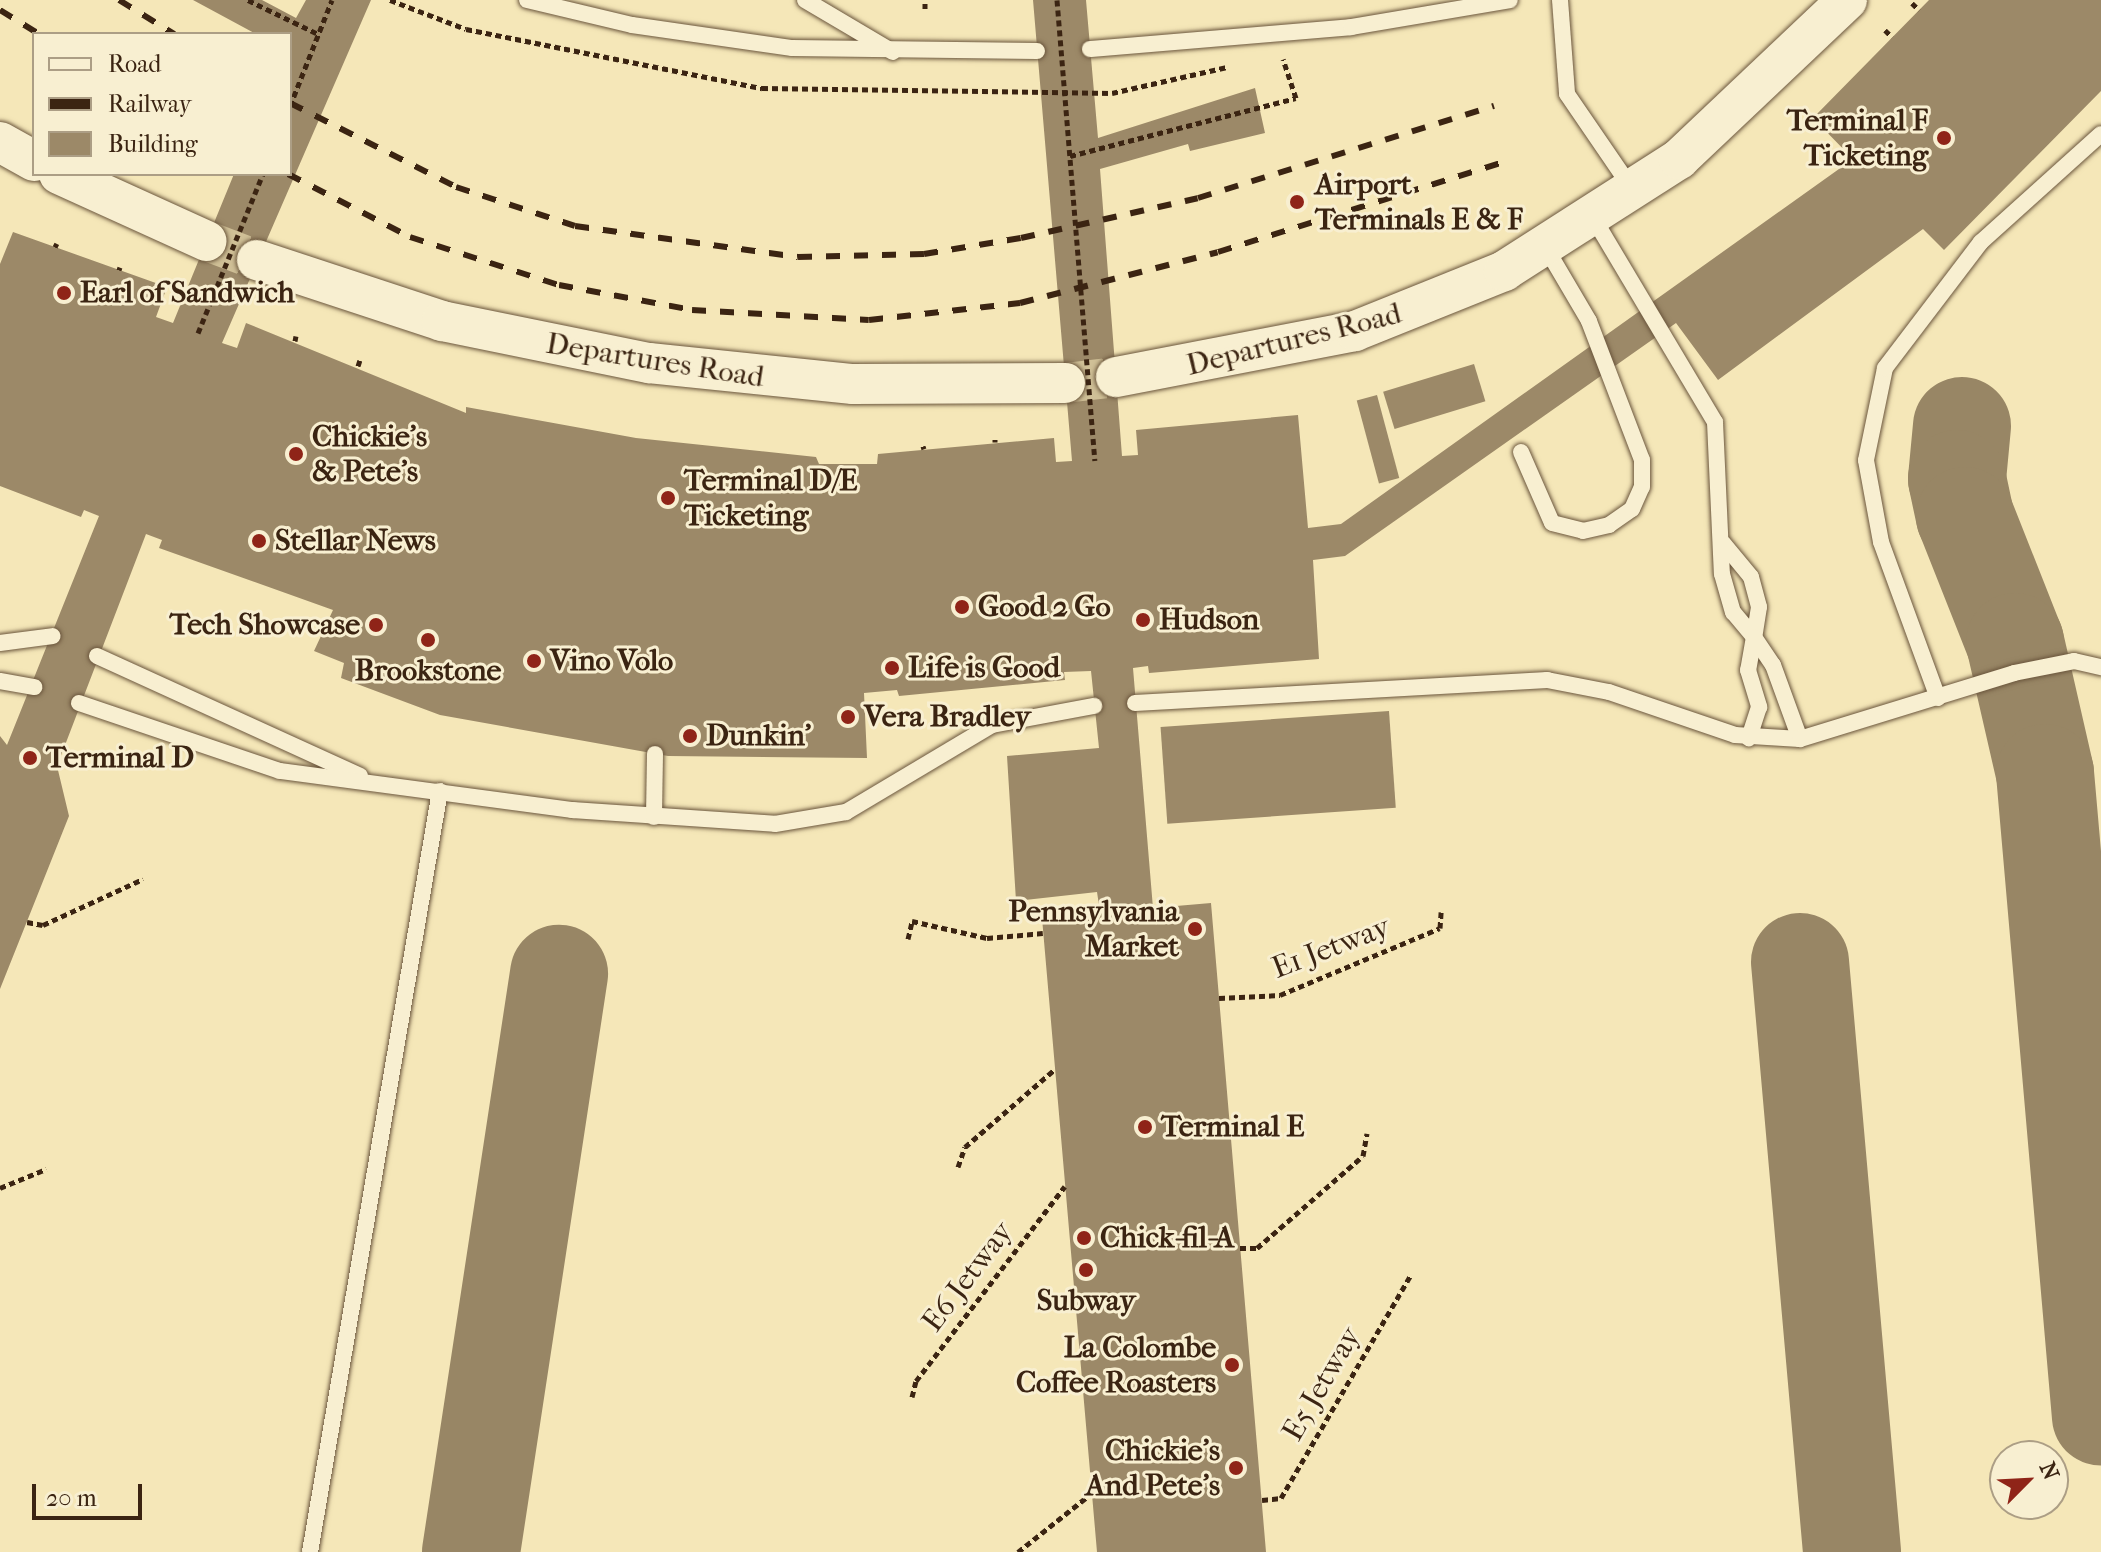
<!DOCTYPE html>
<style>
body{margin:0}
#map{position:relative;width:2101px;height:1552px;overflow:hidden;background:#f5e7b8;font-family:"IM FELL French Canon",serif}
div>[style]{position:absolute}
.taxiway>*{height:98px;margin:-49px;padding:0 49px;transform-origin:49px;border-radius:49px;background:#988665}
.building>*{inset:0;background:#9c8968;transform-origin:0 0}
.tertiary-tunnel>*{height:40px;margin-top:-20px;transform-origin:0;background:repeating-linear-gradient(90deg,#d0c097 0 40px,transparent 0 60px)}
.path>*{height:5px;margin-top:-2.5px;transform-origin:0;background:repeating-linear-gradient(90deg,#3b2412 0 6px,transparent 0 10px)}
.roads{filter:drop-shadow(0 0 2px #6a553c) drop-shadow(0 0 2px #6a553c)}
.service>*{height:16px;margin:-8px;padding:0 8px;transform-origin:8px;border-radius:8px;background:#f8efd1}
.tertiary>*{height:40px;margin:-20px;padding:0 20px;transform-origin:20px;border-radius:20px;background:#f8efd1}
.rail>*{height:6px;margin-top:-3px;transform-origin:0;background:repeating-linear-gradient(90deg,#3b2412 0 14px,transparent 0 28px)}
.path-bridge>*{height:5px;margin-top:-2.5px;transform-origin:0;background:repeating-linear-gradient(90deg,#3b2412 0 6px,transparent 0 10px)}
.dots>*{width:22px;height:22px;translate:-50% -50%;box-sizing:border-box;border:4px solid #f8efd1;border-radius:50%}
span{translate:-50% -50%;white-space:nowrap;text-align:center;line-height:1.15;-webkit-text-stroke:6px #f8efd1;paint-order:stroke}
.poi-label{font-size:30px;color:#3b2412;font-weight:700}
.right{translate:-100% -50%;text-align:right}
.left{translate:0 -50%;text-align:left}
.street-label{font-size:30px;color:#3b2412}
.legend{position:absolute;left:32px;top:32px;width:260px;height:144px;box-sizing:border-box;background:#f8efd1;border:2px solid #ac9e85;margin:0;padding:10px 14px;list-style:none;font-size:24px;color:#3b2412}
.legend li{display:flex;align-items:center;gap:16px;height:40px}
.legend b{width:40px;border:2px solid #ac9e85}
.north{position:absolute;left:1989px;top:1440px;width:80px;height:80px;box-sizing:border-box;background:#f8efd1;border:2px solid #ac9e85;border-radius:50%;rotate:66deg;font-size:22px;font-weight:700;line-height:32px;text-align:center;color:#3b2412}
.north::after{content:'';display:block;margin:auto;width:28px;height:36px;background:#8f2418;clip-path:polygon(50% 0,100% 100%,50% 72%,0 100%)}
.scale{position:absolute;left:32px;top:1484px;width:110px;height:36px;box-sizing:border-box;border:4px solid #3b2412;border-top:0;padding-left:10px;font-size:24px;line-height:28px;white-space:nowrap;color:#3b2412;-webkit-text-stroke:6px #f8efd1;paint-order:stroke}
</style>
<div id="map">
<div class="taxiway">
<div style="left:1962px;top:426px;width:53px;rotate:95.4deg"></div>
<div style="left:1957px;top:479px;width:38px;rotate:78deg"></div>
<div style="left:1965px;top:516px;width:136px;rotate:68.4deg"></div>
<div style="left:2015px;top:642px;width:134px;rotate:77.1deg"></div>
<div style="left:2045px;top:773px;width:646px;rotate:85.03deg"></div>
<div style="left:1800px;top:962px;width:592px;rotate:84.96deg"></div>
<div style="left:471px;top:1552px;width:585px;rotate:-81.34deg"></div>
</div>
<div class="building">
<div style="clip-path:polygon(193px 0,262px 0,296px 18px,306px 0,371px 0,222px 343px,237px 348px,246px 323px,466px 413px,466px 407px,636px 438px,816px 457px,819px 464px,877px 464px,878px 454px,1054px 438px,1056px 462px,1072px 461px,1033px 0,1086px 0,1098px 138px,1255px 88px,1265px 133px,1190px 151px,1188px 144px,1100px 169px,1122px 456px,1138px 455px,1136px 430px,1298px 415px,1308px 528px,1341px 524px,1853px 159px,1813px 118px,1929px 0,2101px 0,2101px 91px,1944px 250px,1923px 229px,1718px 380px,1676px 323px,1345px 556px,1313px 560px,1319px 659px,1149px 673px,1148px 666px,1133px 668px,1153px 908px,1211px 903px,1266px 1552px,1097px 1552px,1042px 918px,1100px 912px,1097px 892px,1016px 901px,1007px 756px,1099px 748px,1091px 671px,1064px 672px,1065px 680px,899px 696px,897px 690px,864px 693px,867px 758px,668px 756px,440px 715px,341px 678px,344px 663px,314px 651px,333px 610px,159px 548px,162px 540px,146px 534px,57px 766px,69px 816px,0 989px,0 736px,7px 745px,99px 516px,84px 510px,81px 517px,0 486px,0 264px,13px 232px,167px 287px,156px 317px,173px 323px,234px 174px,290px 174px,290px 34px,256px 34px)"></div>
<div style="left:1474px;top:364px;width:39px;height:95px;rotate:73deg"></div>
<div style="left:1377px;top:395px;width:86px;height:21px;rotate:75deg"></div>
<div style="left:1389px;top:711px;width:97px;height:229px;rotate:86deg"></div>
</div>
<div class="tertiary-tunnel">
<div style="left:207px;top:241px;width:53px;rotate:20.8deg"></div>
<div style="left:1065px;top:383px;width:51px;rotate:-6.7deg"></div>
</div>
<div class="path">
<div style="left:248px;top:0;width:78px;rotate:25.9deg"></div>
<div style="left:390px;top:0;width:81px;rotate:20.9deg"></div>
<div style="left:466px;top:29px;width:302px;rotate:11.3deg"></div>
<div style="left:762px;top:88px;width:350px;rotate:0.8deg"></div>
<div style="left:1112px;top:93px;width:118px;rotate:-12.7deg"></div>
<div style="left:1912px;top:3px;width:10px;rotate:45deg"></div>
<div style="left:925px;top:9px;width:9px;rotate:-90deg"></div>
<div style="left:1885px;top:30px;width:10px;rotate:45deg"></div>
<div style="left:1070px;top:156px;width:233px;rotate:-14.4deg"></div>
<div style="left:1296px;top:98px;width:41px;rotate:-108.4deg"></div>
<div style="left:55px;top:247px;width:4px;rotate:-63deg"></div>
<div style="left:119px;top:270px;width:3px;rotate:-72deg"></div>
<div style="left:295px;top:341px;width:5px;rotate:-79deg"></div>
<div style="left:358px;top:366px;width:6px;rotate:-72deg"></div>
<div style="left:995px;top:439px;width:3px;rotate:90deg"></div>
<div style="left:923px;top:446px;width:3px;rotate:72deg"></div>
<div style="left:27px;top:922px;width:16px;rotate:11deg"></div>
<div style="left:43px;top:925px;width:110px;rotate:-24.7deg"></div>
<div style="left:908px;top:939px;width:18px;rotate:-77deg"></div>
<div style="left:912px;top:921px;width:77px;rotate:12.8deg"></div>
<div style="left:987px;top:938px;width:56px;rotate:-5.1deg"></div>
<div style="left:1219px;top:998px;width:61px;rotate:-2.8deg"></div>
<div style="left:1280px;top:995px;width:173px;rotate:-22.7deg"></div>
<div style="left:1440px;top:928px;width:16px;rotate:-86deg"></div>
<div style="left:958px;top:1167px;width:21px;rotate:-71deg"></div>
<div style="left:965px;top:1147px;width:119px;rotate:-40.9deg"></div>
<div style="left:0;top:1188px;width:50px;rotate:-22.4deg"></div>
<div style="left:1240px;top:1248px;width:17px"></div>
<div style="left:1257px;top:1248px;width:140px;rotate:-41deg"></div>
<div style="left:1363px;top:1156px;width:23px;rotate:-80deg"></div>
<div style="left:912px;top:1397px;width:16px;rotate:-76deg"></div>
<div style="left:916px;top:1381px;width:245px;rotate:-52.6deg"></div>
<div style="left:1262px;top:1500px;width:19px;rotate:-6deg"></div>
<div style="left:1281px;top:1498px;width:258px;rotate:-59.8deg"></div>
<div style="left:1018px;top:1552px;width:95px;rotate:-38.6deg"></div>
</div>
<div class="roads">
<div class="service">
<div style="left:527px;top:0;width:108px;rotate:13.4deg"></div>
<div style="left:632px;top:25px;width:162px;rotate:8.2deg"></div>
<div style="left:792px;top:48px;width:245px;rotate:0.7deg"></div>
<div style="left:805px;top:0;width:102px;rotate:30.6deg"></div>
<div style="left:1560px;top:0;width:94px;rotate:85.7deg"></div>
<div style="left:1567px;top:94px;width:115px;rotate:55.6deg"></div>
<div style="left:1090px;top:49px;width:262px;rotate:-4.8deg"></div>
<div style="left:1351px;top:27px;width:161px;rotate:-9.6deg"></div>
<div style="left:1594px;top:219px;width:236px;rotate:59.2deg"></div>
<div style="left:1715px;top:422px;width:152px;rotate:87.4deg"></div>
<div style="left:1722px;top:574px;width:40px;rotate:74deg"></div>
<div style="left:1733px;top:612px;width:33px;rotate:50deg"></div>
<div style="left:1754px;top:637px;width:34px;rotate:100deg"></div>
<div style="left:1748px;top:670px;width:39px;rotate:73deg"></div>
<div style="left:1759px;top:707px;width:33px;rotate:108deg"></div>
<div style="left:1521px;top:452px;width:77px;rotate:66.4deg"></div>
<div style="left:1552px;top:523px;width:32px;rotate:14deg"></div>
<div style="left:1583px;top:531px;width:27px;rotate:-13deg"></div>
<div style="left:1609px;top:525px;width:28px;rotate:-35deg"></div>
<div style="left:1632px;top:509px;width:24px;rotate:-66deg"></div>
<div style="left:1642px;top:487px;width:27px;rotate:-90deg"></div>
<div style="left:1642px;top:460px;width:149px;rotate:-110.9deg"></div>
<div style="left:1589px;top:321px;width:85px;rotate:-120.5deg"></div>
<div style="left:1723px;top:543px;width:44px;rotate:50.5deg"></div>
<div style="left:1751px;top:577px;width:31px;rotate:75deg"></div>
<div style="left:1759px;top:607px;width:30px;rotate:99deg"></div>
<div style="left:1754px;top:637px;width:34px;rotate:56deg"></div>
<div style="left:1773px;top:665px;width:79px;rotate:70deg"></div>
<div style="left:0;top:643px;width:53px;rotate:-7.5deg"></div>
<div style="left:97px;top:656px;width:289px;rotate:24.5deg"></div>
<div style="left:0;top:681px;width:35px;rotate:10deg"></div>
<div style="left:1938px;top:698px;width:166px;rotate:-110.1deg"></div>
<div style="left:1881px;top:542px;width:83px;rotate:-100.4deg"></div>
<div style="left:1866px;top:460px;width:94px;rotate:-78.3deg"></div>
<div style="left:1885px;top:368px;width:158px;rotate:-52.7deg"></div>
<div style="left:1981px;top:242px;width:161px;rotate:-42deg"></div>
<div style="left:79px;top:703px;width:212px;rotate:18.7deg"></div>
<div style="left:280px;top:771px;width:295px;rotate:7.6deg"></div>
<div style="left:572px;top:810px;width:203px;rotate:3.9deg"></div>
<div style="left:775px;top:824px;width:72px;rotate:-9.6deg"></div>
<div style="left:846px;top:812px;width:170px;rotate:-30.8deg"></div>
<div style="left:992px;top:725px;width:104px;rotate:-10.6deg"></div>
<div style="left:1135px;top:703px;width:413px;rotate:-3.2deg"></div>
<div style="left:1547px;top:680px;width:63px;rotate:11deg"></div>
<div style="left:1609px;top:692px;width:133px;rotate:18.8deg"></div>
<div style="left:1735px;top:735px;width:65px;rotate:3.5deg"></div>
<div style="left:1800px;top:739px;width:224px;rotate:-17.1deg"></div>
<div style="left:2014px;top:673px;width:61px;rotate:-11.3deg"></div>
<div style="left:2074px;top:661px;width:28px;rotate:13deg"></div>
<div style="left:654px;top:817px;width:63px;rotate:-89.1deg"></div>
<div style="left:310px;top:1552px;width:772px;rotate:-80.31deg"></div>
</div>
<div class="tertiary">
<div style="left:0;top:142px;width:39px;rotate:29deg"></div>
<div style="left:59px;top:174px;width:162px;rotate:24.4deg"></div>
<div style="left:257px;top:260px;width:195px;rotate:18.2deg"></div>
<div style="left:442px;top:321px;width:211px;rotate:11.5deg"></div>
<div style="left:649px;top:363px;width:205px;rotate:5.9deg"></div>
<div style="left:853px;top:384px;width:212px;rotate:-0.3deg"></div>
<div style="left:1116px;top:377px;width:243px;rotate:-10.9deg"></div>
<div style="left:1355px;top:331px;width:161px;rotate:-21.9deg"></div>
<div style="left:1504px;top:271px;width:208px;rotate:-32.6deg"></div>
<div style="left:1679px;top:159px;width:231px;rotate:-43.4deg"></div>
</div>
</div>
<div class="rail">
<div style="left:119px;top:0;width:65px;rotate:31.7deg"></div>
<div style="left:0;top:10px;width:46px;rotate:31.6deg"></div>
<div style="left:290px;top:103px;width:186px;rotate:26.8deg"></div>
<div style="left:456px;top:187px;width:125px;rotate:18.1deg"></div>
<div style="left:575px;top:226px;width:225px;rotate:7.9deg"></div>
<div style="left:798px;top:257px;width:126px;rotate:-1.4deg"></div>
<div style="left:924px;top:254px;width:98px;rotate:-9.4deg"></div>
<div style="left:1021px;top:238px;width:181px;rotate:-12.7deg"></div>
<div style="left:1198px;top:198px;width:310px;rotate:-17.3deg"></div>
<div style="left:288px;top:174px;width:137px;rotate:27.3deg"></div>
<div style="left:410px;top:237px;width:157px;rotate:17.9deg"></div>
<div style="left:559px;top:285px;width:135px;rotate:10.6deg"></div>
<div style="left:692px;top:310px;width:177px;rotate:3.2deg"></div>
<div style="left:869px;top:320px;width:152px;rotate:-6.4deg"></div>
<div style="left:1020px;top:303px;width:204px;rotate:-14.4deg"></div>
<div style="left:1218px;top:252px;width:305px;rotate:-17.5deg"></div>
</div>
<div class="path-bridge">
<div style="left:1057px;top:0;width:462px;rotate:85.3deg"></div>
<div style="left:290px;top:106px;width:114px;rotate:-68.4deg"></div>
<div style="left:198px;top:333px;width:172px;rotate:-67.8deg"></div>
</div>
<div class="dots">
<div style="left:1944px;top:138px;background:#8f2418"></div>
<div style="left:1297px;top:202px;background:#8f2418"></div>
<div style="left:64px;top:293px;background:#8f2418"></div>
<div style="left:296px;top:454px;background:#8f2418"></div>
<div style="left:668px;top:498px;background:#8f2418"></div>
<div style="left:259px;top:541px;background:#8f2418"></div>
<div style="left:962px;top:607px;background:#8f2418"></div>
<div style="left:1143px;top:620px;background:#8f2418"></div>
<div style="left:376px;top:625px;background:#8f2418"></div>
<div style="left:428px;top:640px;background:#8f2418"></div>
<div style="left:534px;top:661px;background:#8f2418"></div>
<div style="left:892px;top:668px;background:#8f2418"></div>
<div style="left:848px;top:717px;background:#8f2418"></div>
<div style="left:690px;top:736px;background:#8f2418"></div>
<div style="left:30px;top:758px;background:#8f2418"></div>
<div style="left:1195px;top:929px;background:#8f2418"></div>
<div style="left:1145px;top:1127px;background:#8f2418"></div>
<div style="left:1084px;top:1238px;background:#8f2418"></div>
<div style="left:1086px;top:1270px;background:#8f2418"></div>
<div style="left:1232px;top:1365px;background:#8f2418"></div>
<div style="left:1236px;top:1468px;background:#8f2418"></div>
</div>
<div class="poi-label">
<span class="right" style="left:1928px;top:138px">Terminal F<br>Ticketing</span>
<span class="left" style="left:1315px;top:202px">Airport<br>Terminals E &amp; F</span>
<span class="left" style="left:80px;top:293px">Earl of Sandwich</span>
<span class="left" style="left:312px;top:454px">Chickie's<br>&amp; Pete's</span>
<span class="left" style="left:684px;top:498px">Terminal D/E<br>Ticketing</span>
<span class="left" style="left:275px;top:541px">Stellar News</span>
<span class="left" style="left:978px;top:607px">Good 2 Go</span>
<span class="left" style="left:1159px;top:620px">Hudson</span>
<span class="right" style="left:360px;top:625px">Tech Showcase</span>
<span class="left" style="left:550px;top:661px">Vino Volo</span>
<span class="left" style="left:908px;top:668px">Life is Good</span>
<span style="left:428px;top:671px">Brookstone</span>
<span class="left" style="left:864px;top:717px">Vera Bradley</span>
<span class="left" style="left:706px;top:736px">Dunkin'</span>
<span class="left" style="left:46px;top:758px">Terminal D</span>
<span class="right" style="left:1179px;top:929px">Pennsylvania<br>Market</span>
<span class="left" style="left:1161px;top:1127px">Terminal E</span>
<span class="left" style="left:1100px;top:1238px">Chick-fil-A</span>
<span style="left:1086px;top:1301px">Subway</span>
<span class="right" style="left:1216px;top:1365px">La Colombe<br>Coffee Roasters</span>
<span class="right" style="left:1220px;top:1468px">Chickie's<br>And Pete's</span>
</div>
<div class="street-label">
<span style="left:1294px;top:340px;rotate:-14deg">Departures Road</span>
<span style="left:655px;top:361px;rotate:9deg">Departures Road</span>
<span style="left:1331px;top:948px;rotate:-21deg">E1 Jetway</span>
<span style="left:968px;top:1277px;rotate:-53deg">E6 Jetway</span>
<span style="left:1322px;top:1384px;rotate:-60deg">E5 Jetway</span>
</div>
<ul class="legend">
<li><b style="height:10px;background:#f8efd1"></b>Road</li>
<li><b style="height:10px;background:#3b2412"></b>Railway</li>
<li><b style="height:22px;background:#9c8968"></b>Building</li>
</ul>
<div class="north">N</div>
<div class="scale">20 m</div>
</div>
